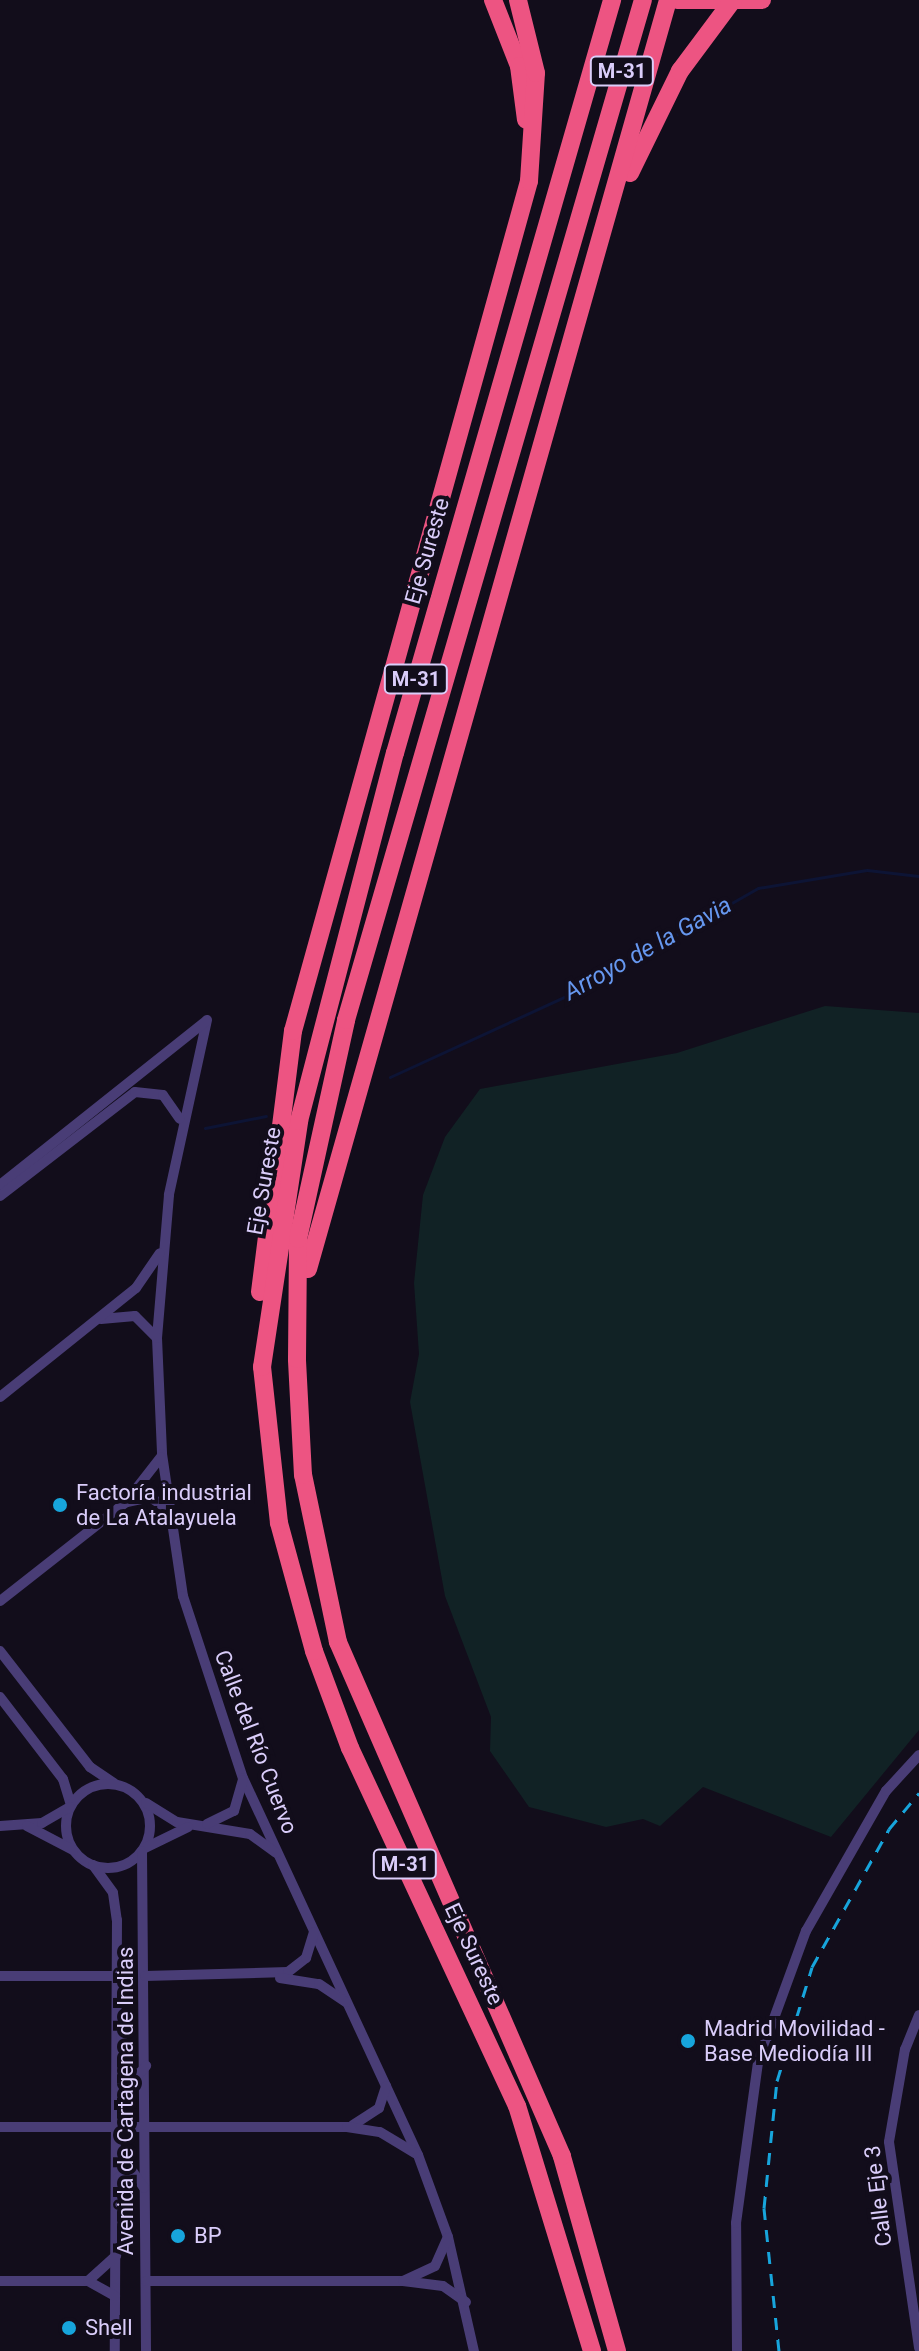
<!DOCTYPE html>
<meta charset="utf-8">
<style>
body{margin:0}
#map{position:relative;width:919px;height:2351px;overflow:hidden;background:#120d1b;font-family:Roboto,sans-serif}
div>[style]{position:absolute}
.green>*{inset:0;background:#112225}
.stream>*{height:3px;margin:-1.5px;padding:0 1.5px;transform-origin:1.5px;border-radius:1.5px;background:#0d1435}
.minor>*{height:10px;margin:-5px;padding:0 5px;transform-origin:5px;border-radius:5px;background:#493d76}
.minor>.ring{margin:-5px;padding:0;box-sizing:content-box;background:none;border:10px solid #493d76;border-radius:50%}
.motorway>*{height:18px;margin:-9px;padding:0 9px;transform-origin:9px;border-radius:9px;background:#ed5482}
.rail>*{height:3px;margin-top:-1.5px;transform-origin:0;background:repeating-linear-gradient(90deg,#17a5dc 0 12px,transparent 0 22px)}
.dots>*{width:22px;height:22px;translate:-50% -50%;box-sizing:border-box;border:4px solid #120d1b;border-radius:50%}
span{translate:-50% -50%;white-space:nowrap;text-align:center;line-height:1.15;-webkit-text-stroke:8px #120d1b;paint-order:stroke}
.shield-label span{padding:2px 6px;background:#120d1b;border:2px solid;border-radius:6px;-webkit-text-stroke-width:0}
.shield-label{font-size:20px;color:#dacdfa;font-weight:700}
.street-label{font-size:22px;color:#dacdfa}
.poi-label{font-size:22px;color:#dacdfa}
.left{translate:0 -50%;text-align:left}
.water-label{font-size:24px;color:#6697ef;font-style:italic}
</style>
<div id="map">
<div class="green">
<div style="clip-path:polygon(825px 1006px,919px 1013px,919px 1730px,831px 1837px,703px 1787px,660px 1826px,643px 1819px,606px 1827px,529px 1807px,490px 1751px,491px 1717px,445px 1596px,410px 1402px,419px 1354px,414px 1283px,423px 1195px,445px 1137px,480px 1089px,677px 1053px)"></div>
</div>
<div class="stream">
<div style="left:390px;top:1077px;width:208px;rotate:-24.7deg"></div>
<div style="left:579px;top:990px;width:206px;rotate:-29.7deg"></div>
<div style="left:758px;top:888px;width:110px;rotate:-9.4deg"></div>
<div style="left:867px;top:870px;width:52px;rotate:6.6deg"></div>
<div style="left:205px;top:1128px;width:62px;rotate:-11.1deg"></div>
</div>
<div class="minor">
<div style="left:207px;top:1020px;width:179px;rotate:102.3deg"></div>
<div style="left:169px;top:1195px;width:144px;rotate:94.8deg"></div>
<div style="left:157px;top:1338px;width:116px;rotate:87.5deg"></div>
<div style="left:162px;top:1454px;width:144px;rotate:81.6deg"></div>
<div style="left:183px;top:1596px;width:192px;rotate:71.8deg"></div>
<div style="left:243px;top:1778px;width:416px;rotate:65.1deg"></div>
<div style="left:418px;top:2155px;width:87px;rotate:69.9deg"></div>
<div style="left:448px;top:2237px;width:117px;rotate:77.2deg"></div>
<div style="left:0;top:1185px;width:263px;rotate:-38.5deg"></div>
<div style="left:0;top:1196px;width:170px;rotate:-37.6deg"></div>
<div style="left:135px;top:1092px;width:28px;rotate:6deg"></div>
<div style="left:163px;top:1095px;width:29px;rotate:55deg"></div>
<div style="left:101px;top:1319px;width:34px;rotate:-5deg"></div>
<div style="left:135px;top:1316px;width:31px;rotate:45deg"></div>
<div style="left:0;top:1397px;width:174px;rotate:-38.7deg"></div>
<div style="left:136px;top:1288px;width:42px;rotate:-55.6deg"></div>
<div style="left:127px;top:1502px;width:24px;rotate:-12deg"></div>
<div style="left:150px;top:1497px;width:22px;rotate:34deg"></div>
<div style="left:0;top:1601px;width:159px;rotate:-38.1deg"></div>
<div style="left:125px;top:1503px;width:58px;rotate:-52deg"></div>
<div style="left:0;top:1651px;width:147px;rotate:52.2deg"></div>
<div style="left:90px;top:1767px;width:29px;rotate:34deg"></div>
<div style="left:0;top:1697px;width:103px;rotate:52.5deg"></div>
<div style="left:63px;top:1779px;width:27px;rotate:73deg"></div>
<div class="ring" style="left:66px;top:1784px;width:74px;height:74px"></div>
<div style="left:146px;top:1803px;width:36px;rotate:32deg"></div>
<div style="left:177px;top:1822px;width:74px;rotate:9.3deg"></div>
<div style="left:250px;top:1834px;width:32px;rotate:36deg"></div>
<div style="left:207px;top:1824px;width:30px;rotate:-26deg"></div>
<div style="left:234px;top:1811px;width:32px;rotate:-74deg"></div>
<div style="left:0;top:1826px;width:42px;rotate:-4.1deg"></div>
<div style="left:42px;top:1823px;width:32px;rotate:-30deg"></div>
<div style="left:27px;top:1826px;width:52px;rotate:27.6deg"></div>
<div style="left:145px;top:1848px;width:48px;rotate:-26deg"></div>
<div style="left:142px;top:1851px;width:500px;rotate:89.54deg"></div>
<div style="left:93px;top:1865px;width:34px;rotate:54deg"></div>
<div style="left:113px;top:1893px;width:27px;rotate:82deg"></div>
<div style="left:117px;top:1920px;width:431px;rotate:90.3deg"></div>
<div style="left:0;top:1976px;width:117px"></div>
<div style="left:145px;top:1976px;width:143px;rotate:-1.6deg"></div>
<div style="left:288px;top:1972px;width:23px;rotate:-38deg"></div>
<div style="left:306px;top:1958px;width:27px;rotate:-73deg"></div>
<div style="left:280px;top:1978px;width:39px;rotate:9deg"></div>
<div style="left:319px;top:1984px;width:32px;rotate:34deg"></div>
<div style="left:919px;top:2015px;width:37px;rotate:112deg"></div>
<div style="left:905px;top:2049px;width:94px;rotate:99.8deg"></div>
<div style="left:889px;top:2142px;width:208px;rotate:81.7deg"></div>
<div style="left:121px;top:2036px;width:37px;rotate:79deg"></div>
<div style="left:128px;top:2072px;width:11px;rotate:10deg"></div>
<div style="left:139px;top:2074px;width:11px;rotate:-49deg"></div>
<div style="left:353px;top:2125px;width:31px;rotate:-33deg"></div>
<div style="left:379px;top:2108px;width:23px;rotate:-72deg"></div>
<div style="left:0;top:2127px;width:347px"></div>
<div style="left:347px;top:2127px;width:33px;rotate:9deg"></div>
<div style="left:380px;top:2132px;width:41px;rotate:31deg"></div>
<div style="left:118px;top:2178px;width:16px;rotate:-22deg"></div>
<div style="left:133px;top:2172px;width:19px;rotate:55deg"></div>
<div style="left:0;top:2281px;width:88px"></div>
<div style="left:88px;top:2281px;width:31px;rotate:29deg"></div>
<div style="left:88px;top:2281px;width:38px;rotate:-42deg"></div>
<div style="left:146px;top:2281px;width:257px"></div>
<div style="left:403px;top:2281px;width:40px;rotate:7.1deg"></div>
<div style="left:443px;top:2286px;width:28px;rotate:35deg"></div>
<div style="left:403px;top:2281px;width:35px;rotate:-25deg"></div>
<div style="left:435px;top:2266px;width:30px;rotate:-66deg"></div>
<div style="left:737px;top:2351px;width:128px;rotate:-90.4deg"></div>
<div style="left:736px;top:2223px;width:162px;rotate:-82.2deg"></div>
<div style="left:758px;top:2062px;width:140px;rotate:-69.9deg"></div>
<div style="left:806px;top:1931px;width:161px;rotate:-60.3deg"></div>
<div style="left:886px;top:1791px;width:49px;rotate:-47.5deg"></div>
</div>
<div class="motorway">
<div style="left:493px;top:0;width:71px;rotate:68.5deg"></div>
<div style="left:519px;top:66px;width:54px;rotate:82.6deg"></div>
<div style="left:677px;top:0;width:85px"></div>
<div style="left:630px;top:173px;width:114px;rotate:-63.9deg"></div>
<div style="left:680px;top:71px;width:89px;rotate:-53.3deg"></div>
<div style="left:308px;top:1269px;width:1319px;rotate:-74.16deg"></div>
<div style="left:260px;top:1292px;width:263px;rotate:-82.8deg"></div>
<div style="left:293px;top:1031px;width:882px;rotate:-74.48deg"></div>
<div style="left:529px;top:181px;width:108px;rotate:-86.3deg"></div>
<div style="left:536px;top:73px;width:75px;rotate:-103.9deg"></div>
<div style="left:592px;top:2351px;width:256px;rotate:-107deg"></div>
<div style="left:517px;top:2106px;width:395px;rotate:-115deg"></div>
<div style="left:350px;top:1748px;width:103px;rotate:-110.4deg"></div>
<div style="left:314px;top:1651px;width:133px;rotate:-105.3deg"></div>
<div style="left:279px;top:1523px;width:157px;rotate:-96.2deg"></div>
<div style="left:262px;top:1367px;width:249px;rotate:-81.4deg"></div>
<div style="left:299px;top:1121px;width:380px;rotate:-75.4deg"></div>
<div style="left:395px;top:753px;width:784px;rotate:-73.92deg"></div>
<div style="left:617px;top:2351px;width:203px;rotate:-105.8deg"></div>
<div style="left:562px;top:2156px;width:561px;rotate:-113.55deg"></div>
<div style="left:338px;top:1642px;width:171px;rotate:-101.8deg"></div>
<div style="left:303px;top:1475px;width:116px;rotate:-93deg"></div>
<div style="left:297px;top:1359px;width:120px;rotate:-89.5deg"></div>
<div style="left:298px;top:1239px;width:224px;rotate:-77.6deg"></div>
<div style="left:346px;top:1020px;width:1062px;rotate:-73.77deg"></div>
</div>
<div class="rail">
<div style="left:779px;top:2351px;width:144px;rotate:-96deg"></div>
<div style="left:764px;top:2208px;width:128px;rotate:-84.2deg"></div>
<div style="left:777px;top:2081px;width:119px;rotate:-72.9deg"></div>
<div style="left:812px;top:1967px;width:158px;rotate:-60.8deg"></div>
<div style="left:889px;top:1829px;width:47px;rotate:-50.2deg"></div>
</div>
<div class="dots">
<div style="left:60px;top:1505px;background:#17a5dc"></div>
<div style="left:688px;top:2041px;background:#17a5dc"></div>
<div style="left:178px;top:2236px;background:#17a5dc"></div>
<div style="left:69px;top:2328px;background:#17a5dc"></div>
</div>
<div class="shield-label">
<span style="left:622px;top:71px">M-31</span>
<span style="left:416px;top:679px">M-31</span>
<span style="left:405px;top:1864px">M-31</span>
</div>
<div class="street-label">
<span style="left:427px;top:551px;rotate:-74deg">Eje Sureste</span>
<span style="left:264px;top:1181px;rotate:-80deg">Eje Sureste</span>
<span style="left:256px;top:1742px;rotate:69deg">Calle del Río Cuervo</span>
<span style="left:474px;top:1954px;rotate:65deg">Eje Sureste</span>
<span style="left:126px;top:2101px;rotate:-90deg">Avenida de Cartagena de Indias</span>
<span style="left:878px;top:2196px;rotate:-97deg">Calle Eje 3</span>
</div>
<div class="poi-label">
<span class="left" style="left:76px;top:1505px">Factoría industrial<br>de La Atalayuela</span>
<span class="left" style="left:704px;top:2041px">Madrid Movilidad -<br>Base Mediodía III</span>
<span class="left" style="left:194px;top:2236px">BP</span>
<span class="left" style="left:85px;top:2328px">Shell</span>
</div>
<div class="water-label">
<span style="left:648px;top:949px;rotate:-29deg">Arroyo de la Gavia</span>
</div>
</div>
